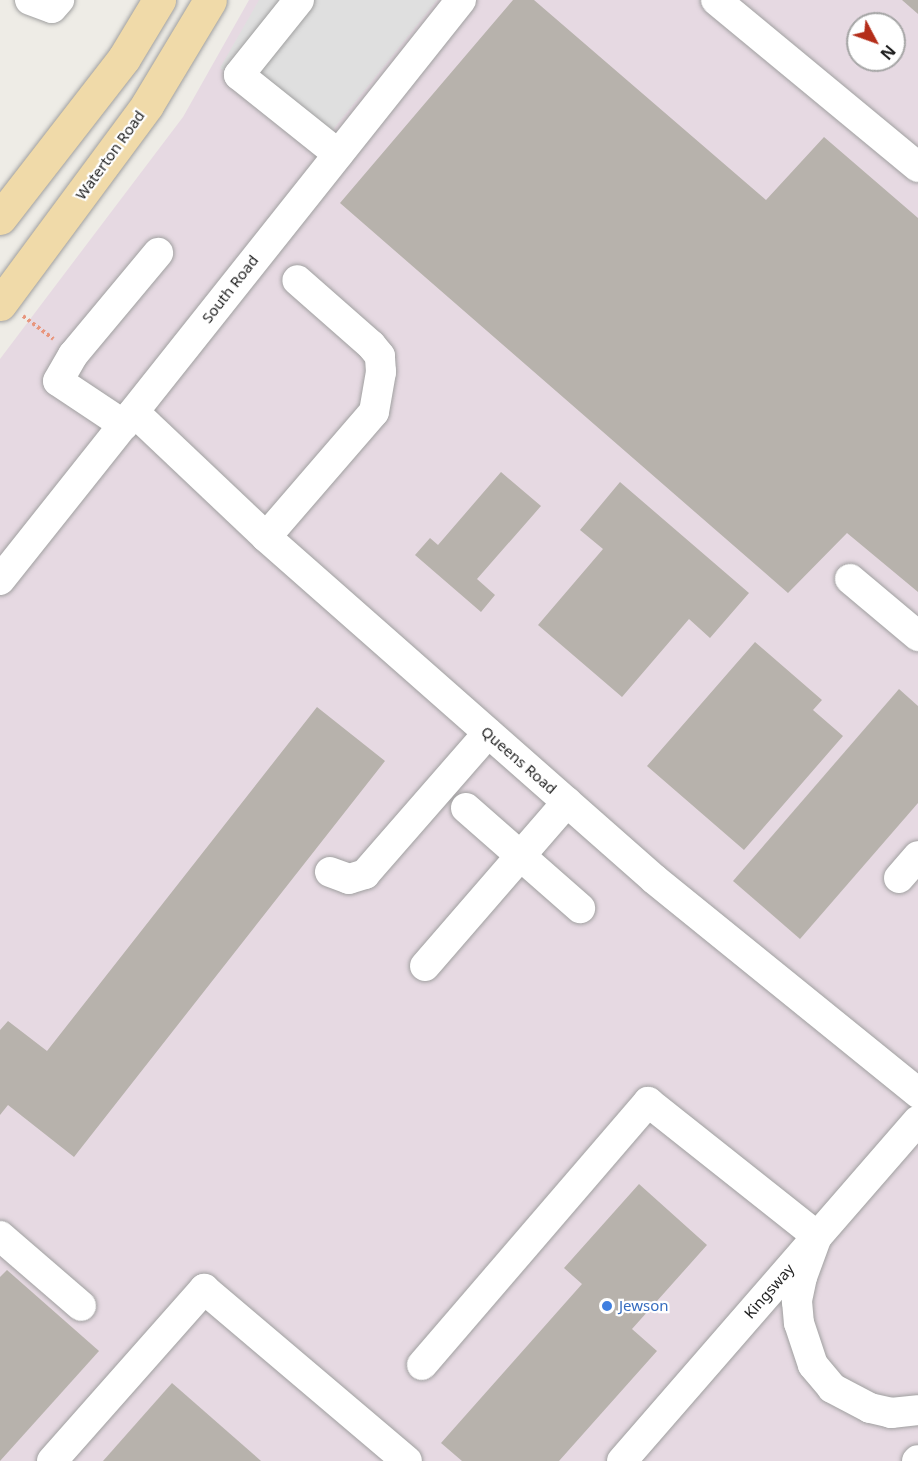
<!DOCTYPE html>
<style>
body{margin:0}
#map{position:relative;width:918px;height:1461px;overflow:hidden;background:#eeece6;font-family:"Noto Sans",sans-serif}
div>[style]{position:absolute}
.industrial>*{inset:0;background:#e6d9e2}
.parking>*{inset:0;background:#dfdfdf}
.building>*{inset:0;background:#b7b2ac}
.path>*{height:4px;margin-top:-2px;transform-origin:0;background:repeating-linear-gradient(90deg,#e8967d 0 3px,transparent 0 6px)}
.roads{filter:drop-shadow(0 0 2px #a0a0a0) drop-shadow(0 0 2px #a0a0a0)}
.minor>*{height:30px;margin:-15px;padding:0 15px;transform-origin:15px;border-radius:15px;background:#fff}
.major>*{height:33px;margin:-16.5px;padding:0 16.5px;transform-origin:16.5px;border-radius:16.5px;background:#f0daa9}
.dots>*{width:16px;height:16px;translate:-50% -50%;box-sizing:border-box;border:3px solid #fff;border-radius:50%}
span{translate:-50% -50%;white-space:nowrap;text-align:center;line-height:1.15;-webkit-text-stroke:4.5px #fff;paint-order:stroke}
.street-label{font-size:15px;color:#1f1f1f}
.shop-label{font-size:15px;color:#366cbe}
.left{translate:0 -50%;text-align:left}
.north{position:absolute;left:846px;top:12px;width:60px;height:60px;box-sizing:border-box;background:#fff;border:2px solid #a5a5a5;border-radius:50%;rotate:131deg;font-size:16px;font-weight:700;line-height:24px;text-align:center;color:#1f1f1f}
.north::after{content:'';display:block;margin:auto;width:21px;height:27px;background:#b42d19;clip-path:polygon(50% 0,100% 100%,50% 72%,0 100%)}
</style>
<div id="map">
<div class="industrial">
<div style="clip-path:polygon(evenodd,249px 0,918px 0,918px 1461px,0 1461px,0 359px,183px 117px,249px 0,858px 24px,894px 24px,894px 60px,858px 60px,858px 24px)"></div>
</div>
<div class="parking">
<div style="clip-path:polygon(259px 0,437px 0,315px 152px,220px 68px)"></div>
</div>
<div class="building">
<div style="clip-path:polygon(513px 0,534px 0,766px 200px,824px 137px,918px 218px,918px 592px,847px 533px,788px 593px,340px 203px)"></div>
<div style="clip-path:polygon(902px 0,918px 0,918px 14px)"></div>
<div style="clip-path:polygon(501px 472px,541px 506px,477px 579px,495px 595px,481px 612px,415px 555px,430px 538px,438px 545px)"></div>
<div style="clip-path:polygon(620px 482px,749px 593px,710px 638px,689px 619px,622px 697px,538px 625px,603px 549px,580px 530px)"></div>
<div style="clip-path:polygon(755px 642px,822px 700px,813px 710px,843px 736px,744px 850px,647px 766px)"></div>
<div style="clip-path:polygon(899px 689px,918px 706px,918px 803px,800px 939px,733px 881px)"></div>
<div style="clip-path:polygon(317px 707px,385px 761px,74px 1157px,8px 1105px,0 1115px,0 1030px,8px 1021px,47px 1051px)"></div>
<div style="clip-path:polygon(639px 1184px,707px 1245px,632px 1329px,657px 1351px,559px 1461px,462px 1461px,441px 1443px,582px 1284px,564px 1268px)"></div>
<div style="clip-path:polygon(7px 1270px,99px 1351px,0 1461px,0 1277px)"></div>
<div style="clip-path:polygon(172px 1383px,261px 1461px,103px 1461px)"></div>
</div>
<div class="path">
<div style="left:23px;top:316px;width:38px;rotate:37deg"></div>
</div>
<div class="roads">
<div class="minor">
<div style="left:30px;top:0;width:23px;rotate:20deg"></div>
<div style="left:52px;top:8px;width:11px;rotate:-49deg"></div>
<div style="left:299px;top:0;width:96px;rotate:128.7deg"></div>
<div style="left:239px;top:75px;width:127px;rotate:38.6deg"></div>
<div style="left:716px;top:0;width:262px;rotate:39.6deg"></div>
<div style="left:134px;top:412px;width:182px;rotate:43.4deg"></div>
<div style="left:266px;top:537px;width:517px;rotate:41.39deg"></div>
<div style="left:654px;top:879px;width:340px;rotate:39deg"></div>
<div style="left:124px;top:425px;width:79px;rotate:-146.3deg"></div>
<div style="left:58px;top:381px;width:30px;rotate:-60deg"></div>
<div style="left:73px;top:355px;width:133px;rotate:-50.2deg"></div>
<div style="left:266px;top:537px;width:165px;rotate:-49.2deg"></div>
<div style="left:374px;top:412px;width:41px;rotate:-80.1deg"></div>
<div style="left:381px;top:372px;width:16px;rotate:-94deg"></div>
<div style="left:380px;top:356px;width:14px;rotate:-129deg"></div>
<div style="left:371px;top:345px;width:98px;rotate:-138.7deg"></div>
<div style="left:850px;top:579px;width:89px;rotate:40deg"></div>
<div style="left:0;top:580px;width:741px;rotate:-51.52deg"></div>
<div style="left:466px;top:808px;width:152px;rotate:41.3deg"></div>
<div style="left:330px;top:872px;width:20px;rotate:20deg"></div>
<div style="left:349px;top:879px;width:17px;rotate:-17deg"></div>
<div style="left:365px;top:874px;width:187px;rotate:-48.9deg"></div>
<div style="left:899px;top:878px;width:29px;rotate:-49deg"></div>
<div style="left:425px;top:966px;width:217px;rotate:-49.1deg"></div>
<div style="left:0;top:1236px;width:107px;rotate:40.8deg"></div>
<div style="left:422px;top:1365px;width:347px;rotate:-49.3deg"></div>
<div style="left:648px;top:1102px;width:216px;rotate:38.4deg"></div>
<div style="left:817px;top:1236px;width:44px;rotate:110.1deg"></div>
<div style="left:802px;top:1277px;width:25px;rotate:102deg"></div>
<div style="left:797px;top:1301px;width:22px;rotate:85deg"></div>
<div style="left:799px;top:1323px;width:44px;rotate:71.6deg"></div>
<div style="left:813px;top:1365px;width:30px;rotate:50deg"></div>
<div style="left:832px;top:1388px;width:43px;rotate:27.8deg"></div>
<div style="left:870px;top:1408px;width:22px;rotate:13deg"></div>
<div style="left:891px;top:1413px;width:27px;rotate:-6deg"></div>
<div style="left:52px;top:1461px;width:230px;rotate:-48.5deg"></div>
<div style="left:204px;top:1289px;width:266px;rotate:40.3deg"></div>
<div style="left:622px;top:1461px;width:451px;rotate:-49deg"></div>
<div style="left:917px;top:1461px;width:1px;rotate:-45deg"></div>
</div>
<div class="major">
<div style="left:0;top:218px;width:202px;rotate:-52.2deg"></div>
<div style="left:124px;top:58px;width:68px;rotate:-58.9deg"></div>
<div style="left:0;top:304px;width:247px;rotate:-53.5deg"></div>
<div style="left:147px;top:105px;width:122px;rotate:-59deg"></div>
</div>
</div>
<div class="dots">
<div style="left:607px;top:1306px;background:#3f7fe0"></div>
</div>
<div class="street-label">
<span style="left:110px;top:155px;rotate:-54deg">Waterton Road</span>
<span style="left:230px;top:289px;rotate:-52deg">South Road</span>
<span style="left:519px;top:760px;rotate:41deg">Queens Road</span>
<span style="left:769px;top:1291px;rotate:-49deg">Kingsway</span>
</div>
<div class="shop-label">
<span class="left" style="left:619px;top:1306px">Jewson</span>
</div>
<div class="north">N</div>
</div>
